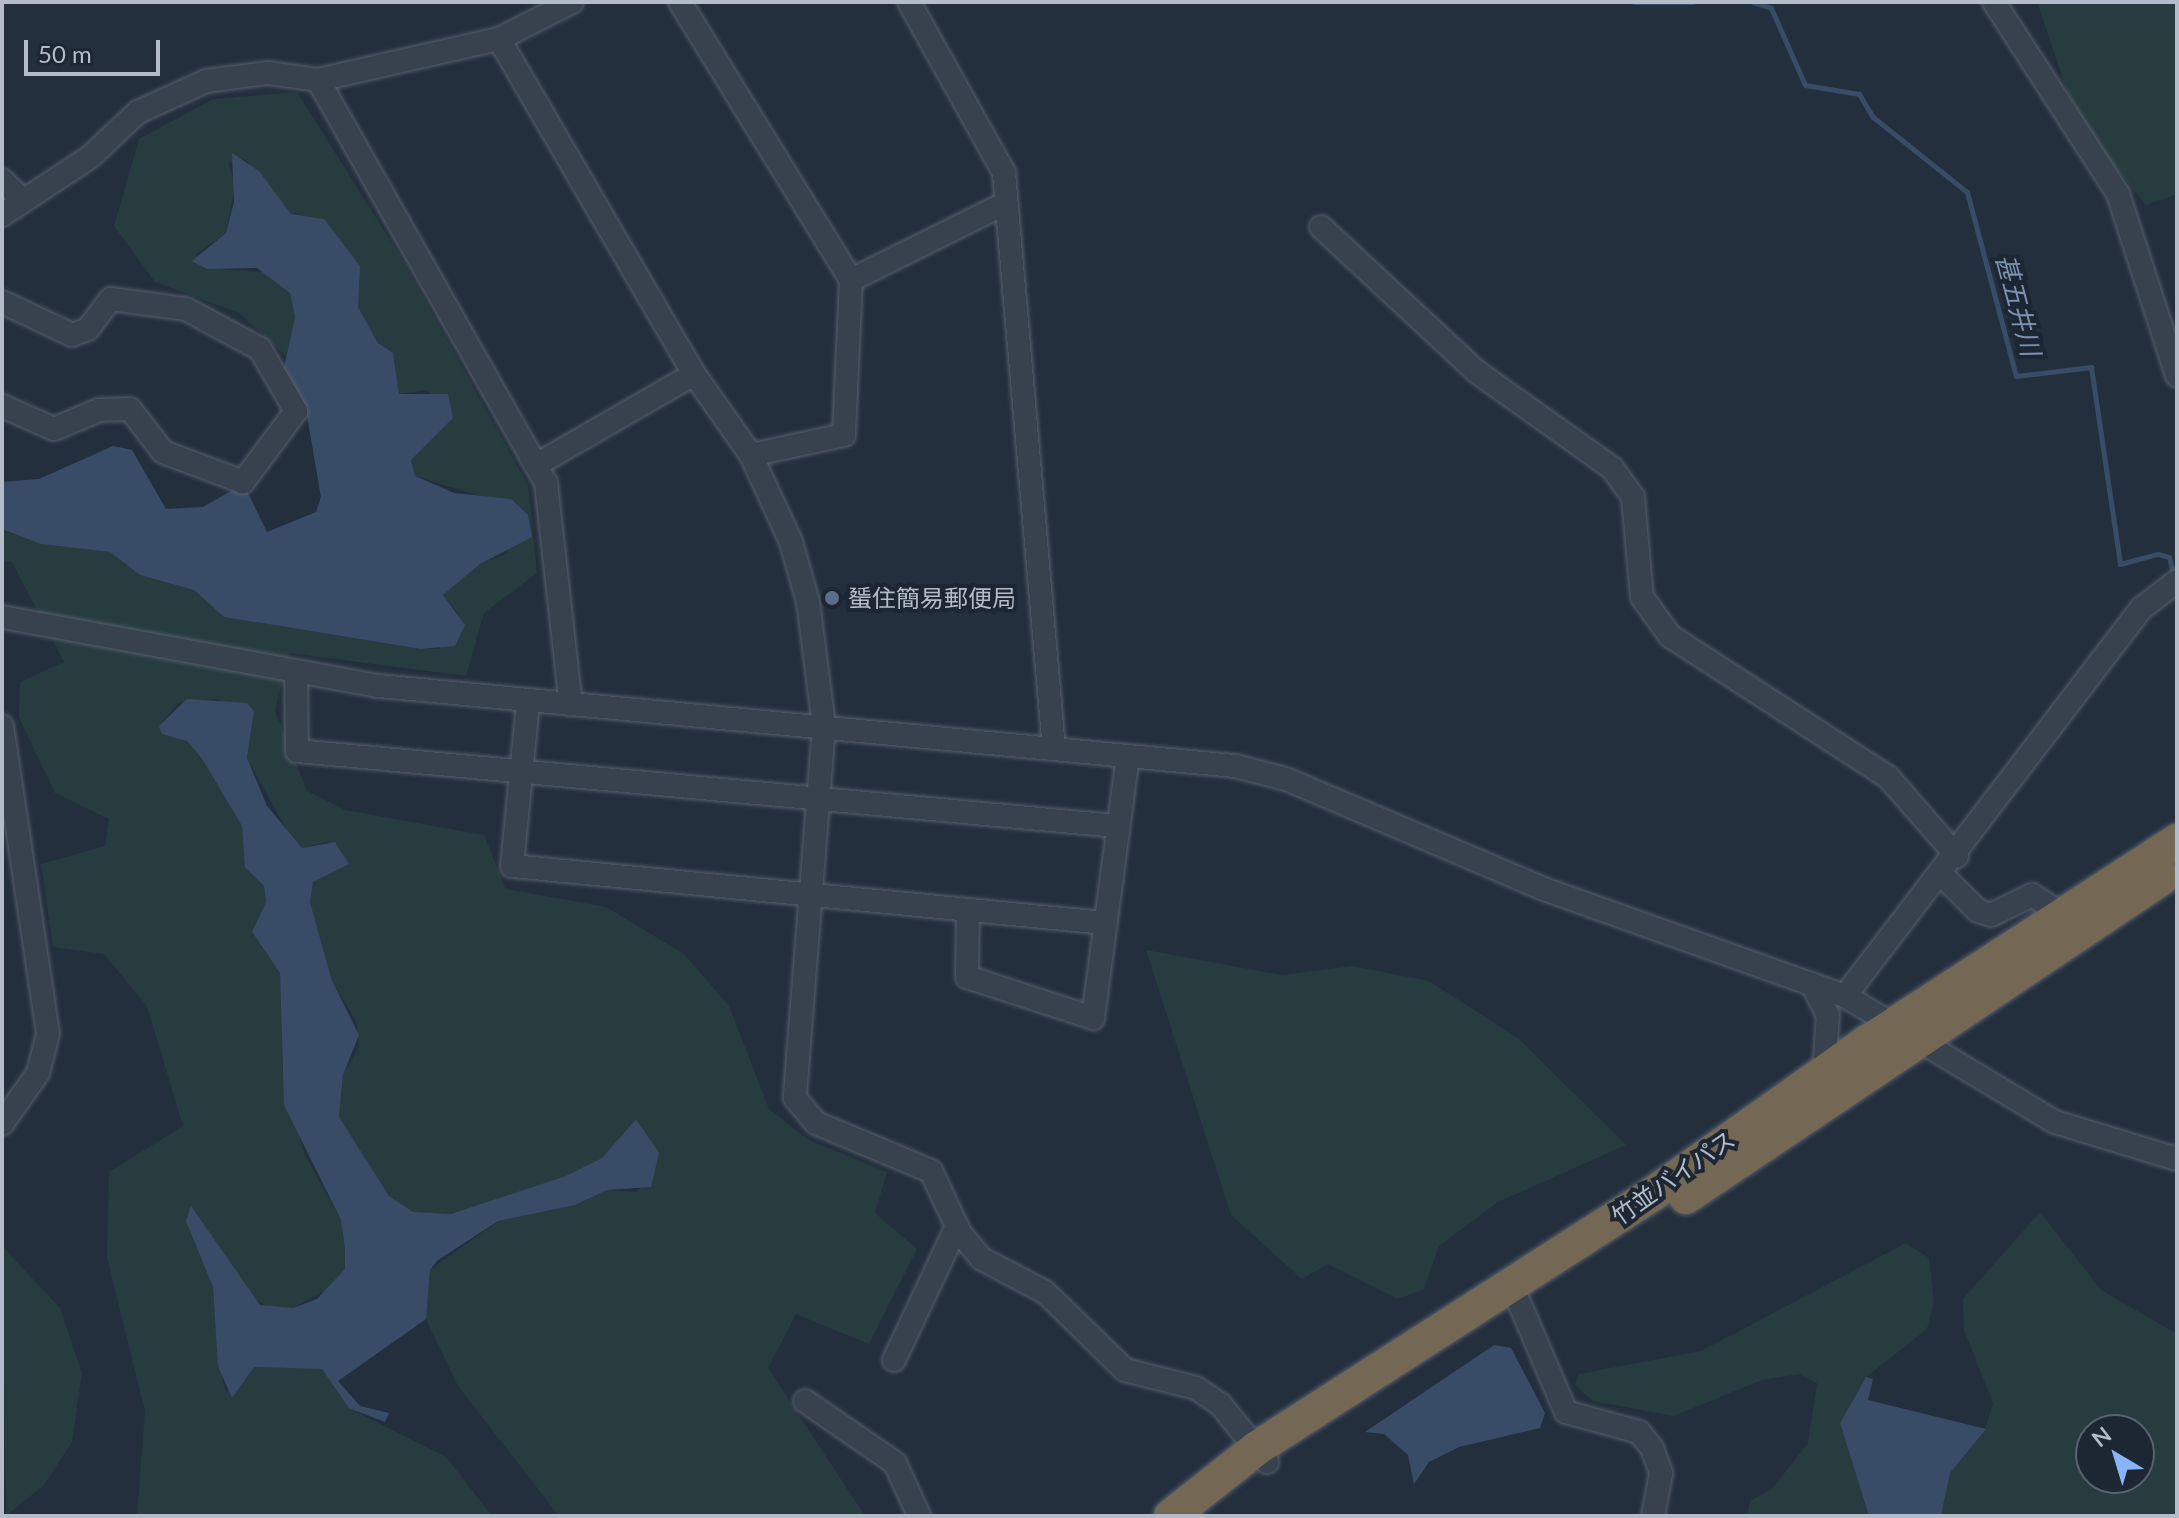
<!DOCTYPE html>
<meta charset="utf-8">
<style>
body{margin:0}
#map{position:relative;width:2179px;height:1518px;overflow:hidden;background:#242f3e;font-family:Lato,"Noto Sans JP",sans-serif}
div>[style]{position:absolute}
.green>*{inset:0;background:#263c3f}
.water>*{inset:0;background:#394c67}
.stream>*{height:5px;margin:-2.5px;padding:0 2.5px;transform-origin:2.5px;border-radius:2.5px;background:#394c67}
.roads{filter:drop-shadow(0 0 2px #565f6c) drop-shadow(0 0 2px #565f6c)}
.minor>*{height:22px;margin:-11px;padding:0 11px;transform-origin:11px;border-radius:11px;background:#38414e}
.highway>*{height:34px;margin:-17px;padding:0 17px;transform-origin:17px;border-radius:17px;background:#746855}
.dots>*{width:22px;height:22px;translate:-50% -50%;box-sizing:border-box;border:4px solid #1d2633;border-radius:50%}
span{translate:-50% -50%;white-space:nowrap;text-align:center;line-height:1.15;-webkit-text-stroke:8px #1d2633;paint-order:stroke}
.poi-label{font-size:24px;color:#b4bcc9}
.left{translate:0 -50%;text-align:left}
.street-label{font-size:24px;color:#b4bcc9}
.water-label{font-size:26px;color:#7c92b1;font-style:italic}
.frame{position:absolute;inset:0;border:4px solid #b4bcc9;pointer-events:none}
.north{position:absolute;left:2075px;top:1414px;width:80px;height:80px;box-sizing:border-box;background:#1d2633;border:2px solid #59626f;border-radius:50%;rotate:322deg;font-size:22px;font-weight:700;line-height:32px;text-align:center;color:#b4bcc9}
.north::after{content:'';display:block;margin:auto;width:28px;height:36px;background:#8ab4f8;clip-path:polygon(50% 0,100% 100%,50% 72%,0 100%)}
.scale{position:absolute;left:24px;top:40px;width:136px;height:36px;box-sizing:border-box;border:4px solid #b4bcc9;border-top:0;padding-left:10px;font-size:24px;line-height:28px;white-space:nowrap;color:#b4bcc9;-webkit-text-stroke:6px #1d2633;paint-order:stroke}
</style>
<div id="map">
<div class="green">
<div style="clip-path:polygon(2037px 2px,2177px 2px,2177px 194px,2146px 205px,2076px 118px)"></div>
<div style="clip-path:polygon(297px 92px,402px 259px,528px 485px,537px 573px,484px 613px,466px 676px,289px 653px,275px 711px,307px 791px,345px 810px,484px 835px,506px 889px,606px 907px,684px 954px,729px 1006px,769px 1109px,809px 1140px,887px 1172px,875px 1213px,917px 1249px,869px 1344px,796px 1314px,768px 1368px,865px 1516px,559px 1516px,458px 1386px,426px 1319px,430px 1270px,498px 1221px,575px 1205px,607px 1190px,637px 1192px,654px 1165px,651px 1150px,636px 1119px,602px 1158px,566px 1177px,451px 1214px,412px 1212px,389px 1196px,339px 1117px,343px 1075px,359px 1047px,356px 1021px,332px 981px,310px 902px,313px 882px,349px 863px,327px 842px,302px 848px,290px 836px,247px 758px,253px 720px,216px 699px,178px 703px,159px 726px,187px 741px,203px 760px,242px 826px,253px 875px,264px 886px,266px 902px,252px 933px,280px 973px,283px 1074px,304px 1153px,341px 1220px,345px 1249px,346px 1269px,332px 1287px,293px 1308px,274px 1309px,247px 1296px,191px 1233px,213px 1287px,223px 1383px,226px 1393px,254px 1367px,322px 1369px,358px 1413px,446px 1457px,492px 1516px,137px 1516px,145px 1411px,107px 1257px,109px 1172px,183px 1126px,147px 1006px,104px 954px,53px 947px,41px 864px,105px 846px,109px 819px,55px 793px,19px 717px,20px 682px,64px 662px,12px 562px,2px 560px,2px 529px,41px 544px,110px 552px,140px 575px,194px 590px,224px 617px,421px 649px,439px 649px,458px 613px,443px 595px,480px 564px,508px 553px,476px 495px,415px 476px,411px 460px,453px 418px,427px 390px,399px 394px,393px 353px,378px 343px,358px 307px,353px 258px,315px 217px,291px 214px,244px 158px,228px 163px,235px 184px,226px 233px,196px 254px,225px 270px,267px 272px,290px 293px,295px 317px,286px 357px,239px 313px,155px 282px,114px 226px,139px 139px,213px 99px)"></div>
<div style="clip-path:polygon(1146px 950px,1282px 975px,1352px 966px,1429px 981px,1519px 1039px,1626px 1145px,1498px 1202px,1439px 1246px,1424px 1289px,1398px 1299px,1328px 1264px,1302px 1279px,1231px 1215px)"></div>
<div style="clip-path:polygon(evenodd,2040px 1212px,2101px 1290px,2177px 1334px,2177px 1516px,1941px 1516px,1950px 1473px,1985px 1429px,1993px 1403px,1964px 1330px,1963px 1299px,2040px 1212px,2091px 1430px,2139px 1430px,2139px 1478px,2091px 1478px,2091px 1430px)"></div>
<div style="clip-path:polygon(1906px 1243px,1929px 1258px,1934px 1301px,1927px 1329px,1866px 1377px,1840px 1423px,1869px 1516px,1747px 1516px,1750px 1501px,1772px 1489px,1808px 1443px,1817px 1383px,1799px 1374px,1762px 1380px,1673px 1416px,1593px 1401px,1575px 1385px,1579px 1374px,1701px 1351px)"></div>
<div style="clip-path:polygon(2px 1246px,60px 1308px,82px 1373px,72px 1442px,44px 1485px,6px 1516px)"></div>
</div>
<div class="water">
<div style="clip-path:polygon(232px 153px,259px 171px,291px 214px,324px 219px,360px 266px,358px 307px,378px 343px,393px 353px,399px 394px,448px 394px,453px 418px,411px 460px,415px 476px,454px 493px,511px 499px,528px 515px,532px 537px,480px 564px,443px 595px,465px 625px,455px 646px,421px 649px,224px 617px,194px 590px,140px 575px,110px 552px,41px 544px,2px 529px,2px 482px,39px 479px,113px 446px,132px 450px,166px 509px,203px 507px,238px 487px,246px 489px,267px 532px,316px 512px,321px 497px,306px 410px,283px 372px,295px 317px,290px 293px,257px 268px,207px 269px,192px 261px,226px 233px,234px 202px)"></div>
<div style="clip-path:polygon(187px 699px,247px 703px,254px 711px,247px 758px,267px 806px,302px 848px,335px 842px,349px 864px,313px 882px,310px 902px,332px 981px,359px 1035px,343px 1075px,339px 1117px,389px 1196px,413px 1212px,451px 1214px,566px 1176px,602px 1158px,636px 1119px,659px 1153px,651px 1187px,607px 1190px,575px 1205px,498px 1221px,438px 1260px,430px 1270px,426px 1319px,338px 1381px,360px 1406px,389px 1413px,385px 1422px,349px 1408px,322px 1369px,254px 1367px,232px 1398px,218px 1366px,213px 1287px,186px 1221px,191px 1206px,260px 1305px,293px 1308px,317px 1299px,345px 1269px,345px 1249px,341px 1220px,284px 1105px,280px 973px,252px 932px,266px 902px,264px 886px,245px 867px,242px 826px,203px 760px,187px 741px,162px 734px,159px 726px)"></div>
<div style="clip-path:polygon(1494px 1345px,1511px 1348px,1545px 1413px,1540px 1428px,1459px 1447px,1429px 1462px,1414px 1484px,1408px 1455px,1384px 1434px,1365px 1432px)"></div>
<div style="clip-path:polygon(1866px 1377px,1873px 1379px,1868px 1400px,1986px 1429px,1950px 1473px,1941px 1516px,1869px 1516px,1840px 1423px)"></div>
</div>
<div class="stream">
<div style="left:1634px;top:2px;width:59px"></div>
<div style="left:1753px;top:2px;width:19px;rotate:18deg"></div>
<div style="left:1771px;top:8px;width:84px;rotate:66.2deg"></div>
<div style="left:1805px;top:85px;width:55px;rotate:9.5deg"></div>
<div style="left:1859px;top:94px;width:27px;rotate:59deg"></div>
<div style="left:1873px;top:117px;width:120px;rotate:38.6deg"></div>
<div style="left:1967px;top:192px;width:190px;rotate:75.1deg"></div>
<div style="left:2016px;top:376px;width:76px;rotate:-6.8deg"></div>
<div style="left:2091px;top:367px;width:199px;rotate:81.6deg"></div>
<div style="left:2120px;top:564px;width:39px;rotate:-15deg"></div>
<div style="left:2158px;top:554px;width:11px;rotate:15deg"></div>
<div style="left:2169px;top:557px;width:21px;rotate:76deg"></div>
</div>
<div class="roads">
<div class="minor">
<div style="left:680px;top:2px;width:326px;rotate:58.4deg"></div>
<div style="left:851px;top:280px;width:155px;rotate:92.6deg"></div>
<div style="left:844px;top:435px;width:95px;rotate:167.9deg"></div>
<div style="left:909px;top:2px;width:196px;rotate:60.9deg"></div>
<div style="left:1004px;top:173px;width:578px;rotate:85.04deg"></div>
<div style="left:1994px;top:2px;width:229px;rotate:57.1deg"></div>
<div style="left:2118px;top:194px;width:191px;rotate:72deg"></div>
<div style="left:499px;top:39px;width:388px;rotate:59.8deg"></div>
<div style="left:694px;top:374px;width:99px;rotate:54.9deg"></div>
<div style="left:751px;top:455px;width:96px;rotate:65.3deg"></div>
<div style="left:791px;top:542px;width:62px;rotate:74.2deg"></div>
<div style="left:808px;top:602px;width:125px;rotate:82.6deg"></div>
<div style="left:824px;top:726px;width:373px;rotate:94.5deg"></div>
<div style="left:795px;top:1098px;width:33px;rotate:50deg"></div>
<div style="left:816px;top:1123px;width:125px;rotate:22.7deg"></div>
<div style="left:931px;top:1171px;width:68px;rotate:64.9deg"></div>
<div style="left:960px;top:1233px;width:34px;rotate:50deg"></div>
<div style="left:982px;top:1259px;width:71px;rotate:27.6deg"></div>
<div style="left:1045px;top:1292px;width:112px;rotate:44.3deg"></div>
<div style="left:1125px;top:1370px;width:73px;rotate:14.2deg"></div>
<div style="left:1196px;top:1388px;width:29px;rotate:34deg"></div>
<div style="left:1220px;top:1404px;width:75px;rotate:51deg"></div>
<div style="left:318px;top:80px;width:463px;rotate:60.5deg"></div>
<div style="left:546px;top:483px;width:223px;rotate:83.6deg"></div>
<div style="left:2px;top:180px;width:29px;rotate:44deg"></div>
<div style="left:2px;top:215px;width:105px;rotate:-33.4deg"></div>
<div style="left:90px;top:157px;width:66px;rotate:-43.2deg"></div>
<div style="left:138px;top:112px;width:75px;rotate:-24.5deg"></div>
<div style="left:206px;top:81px;width:63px;rotate:-7.4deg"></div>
<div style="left:268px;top:73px;width:50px;rotate:8deg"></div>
<div style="left:318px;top:80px;width:186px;rotate:-12.8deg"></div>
<div style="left:499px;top:39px;width:82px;rotate:-26.9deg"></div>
<div style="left:1321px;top:227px;width:213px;rotate:42.9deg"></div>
<div style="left:1477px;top:372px;width:166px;rotate:35.4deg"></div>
<div style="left:1612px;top:468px;width:36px;rotate:54deg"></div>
<div style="left:1633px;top:497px;width:100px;rotate:84.9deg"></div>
<div style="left:1642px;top:597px;width:48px;rotate:54.3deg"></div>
<div style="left:1670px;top:636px;width:260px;rotate:32.9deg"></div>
<div style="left:1888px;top:777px;width:105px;rotate:48.9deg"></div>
<div style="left:851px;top:280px;width:173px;rotate:-26.4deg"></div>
<div style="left:2px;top:302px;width:77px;rotate:25.2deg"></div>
<div style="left:72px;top:335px;width:17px;rotate:-21deg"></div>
<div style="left:88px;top:329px;width:38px;rotate:-53deg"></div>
<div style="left:111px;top:299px;width:76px;rotate:7.6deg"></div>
<div style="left:186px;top:309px;width:84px;rotate:28.4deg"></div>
<div style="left:260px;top:349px;width:72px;rotate:59.9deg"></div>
<div style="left:296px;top:411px;width:89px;rotate:126.7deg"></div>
<div style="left:243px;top:482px;width:85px;rotate:-159.4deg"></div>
<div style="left:163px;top:452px;width:54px;rotate:-127.5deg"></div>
<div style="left:130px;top:409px;width:31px;rotate:178deg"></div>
<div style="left:99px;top:410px;width:49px;rotate:157.1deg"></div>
<div style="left:54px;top:429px;width:57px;rotate:-156.1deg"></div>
<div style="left:536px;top:465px;width:182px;rotate:-29.9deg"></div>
<div style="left:2px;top:617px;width:383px;rotate:10.4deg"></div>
<div style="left:379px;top:686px;width:860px;rotate:5.34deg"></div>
<div style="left:1235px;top:766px;width:53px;rotate:14.3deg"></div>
<div style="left:1286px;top:779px;width:280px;rotate:23.1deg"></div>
<div style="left:1544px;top:889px;width:319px;rotate:19.6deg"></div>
<div style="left:1845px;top:996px;width:245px;rotate:31deg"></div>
<div style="left:2055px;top:1122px;width:127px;rotate:16.9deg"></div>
<div style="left:296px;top:673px;width:78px;rotate:89.3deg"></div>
<div style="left:297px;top:751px;width:822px;rotate:5.23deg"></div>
<div style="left:528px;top:703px;width:164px;rotate:95.6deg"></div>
<div style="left:512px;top:866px;width:596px;rotate:5.49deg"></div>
<div style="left:2px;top:726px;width:311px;rotate:81.5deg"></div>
<div style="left:48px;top:1034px;width:40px;rotate:104.4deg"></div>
<div style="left:38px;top:1073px;width:62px;rotate:125.2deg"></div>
<div style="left:1943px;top:876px;width:49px;rotate:45deg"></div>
<div style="left:1978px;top:911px;width:14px;rotate:17deg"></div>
<div style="left:1991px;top:915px;width:46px;rotate:-26deg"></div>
<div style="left:2032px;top:895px;width:35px;rotate:33deg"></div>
<div style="left:968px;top:911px;width:66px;rotate:90.9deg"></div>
<div style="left:967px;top:977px;width:133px;rotate:18deg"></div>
<div style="left:1093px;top:1018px;width:264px;rotate:-82.4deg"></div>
<div style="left:1812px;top:984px;width:35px;rotate:63deg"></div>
<div style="left:1828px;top:1015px;width:57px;rotate:94deg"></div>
<div style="left:1845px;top:996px;width:489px;rotate:-52.6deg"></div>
<div style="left:2142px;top:608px;width:44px;rotate:-37.6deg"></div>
<div style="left:1519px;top:1302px;width:120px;rotate:66.9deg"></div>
<div style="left:1566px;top:1412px;width:76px;rotate:15.3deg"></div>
<div style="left:1639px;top:1432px;width:21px;rotate:51deg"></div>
<div style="left:1652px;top:1448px;width:27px;rotate:70deg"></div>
<div style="left:1661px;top:1473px;width:44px;rotate:100.5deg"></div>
<div style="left:894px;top:1360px;width:148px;rotate:-64.8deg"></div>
<div style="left:805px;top:1401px;width:109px;rotate:34.6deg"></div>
<div style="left:895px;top:1463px;width:58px;rotate:65.6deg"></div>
</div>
<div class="highway">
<div style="left:1686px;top:1197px;width:574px;rotate:-33.86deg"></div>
<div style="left:1171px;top:1516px;width:110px;rotate:-38.3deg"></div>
<div style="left:1257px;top:1448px;width:472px;rotate:-32.7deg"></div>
<div style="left:1654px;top:1193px;width:260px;rotate:-35.3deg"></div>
<div style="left:1866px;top:1043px;width:371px;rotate:-33deg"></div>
</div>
</div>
<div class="dots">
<div style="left:832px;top:598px;background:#5c6f8a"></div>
</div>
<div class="poi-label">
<span class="left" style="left:848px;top:598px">蜑住簡易郵便局</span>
</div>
<div class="street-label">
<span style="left:1673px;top:1177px;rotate:-35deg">竹並バイパス</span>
</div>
<div class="water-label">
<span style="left:2018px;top:305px;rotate:75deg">甚五井川</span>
</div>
<div class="frame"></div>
<div class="north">N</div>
<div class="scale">50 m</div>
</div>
